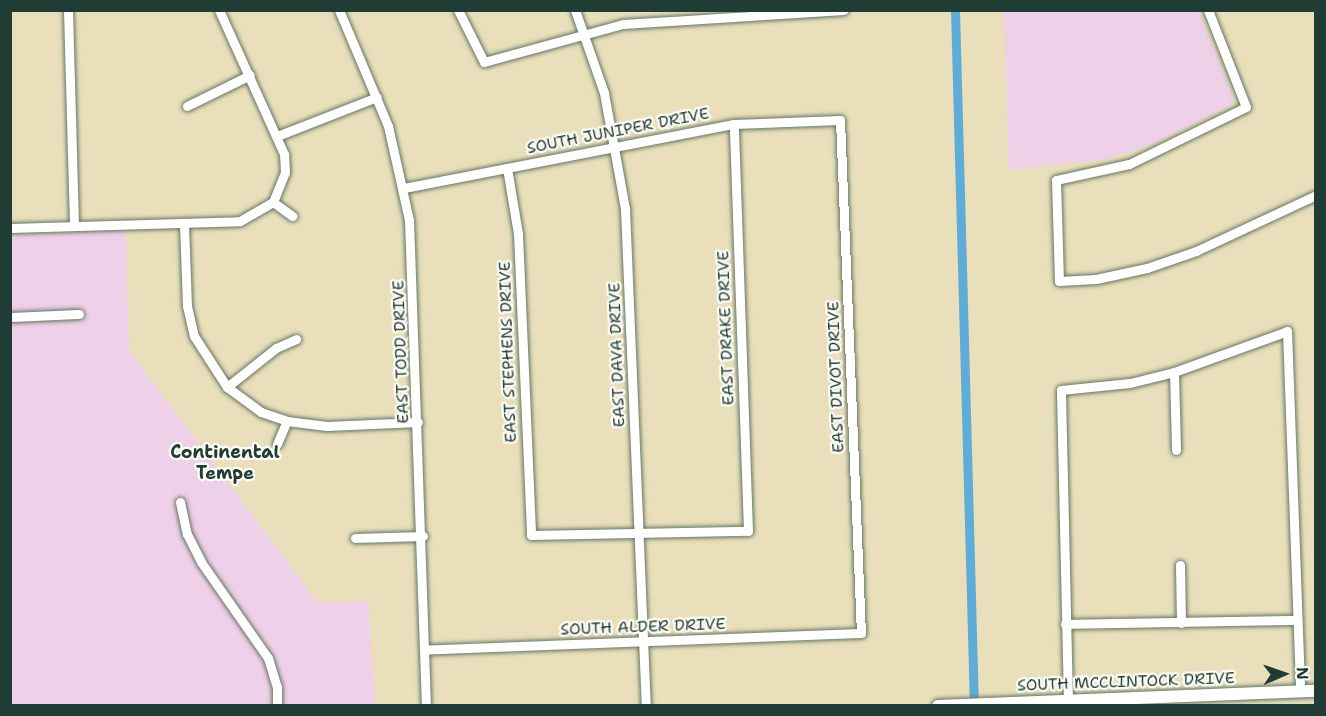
<!DOCTYPE html>
<style>
body{margin:0}
#map{position:relative;width:1326px;height:716px;overflow:hidden;background:#e9e0bb;font-family:"Shantell Sans",sans-serif}
div>[style]{position:absolute}
.built>*{inset:0;background:#eed0e8}
.canal>*{height:9px;margin:-4.5px;padding:0 4.5px;transform-origin:4.5px;border-radius:4.5px;background:#60acd9}
.roads{filter:drop-shadow(0 0 2px #667663) drop-shadow(0 0 2px #667663)}
.minor>*{height:9px;margin:-4.5px;padding:0 4.5px;transform-origin:4.5px;border-radius:4.5px;background:#fff}
.secondary>*{height:12px;margin:-6px;padding:0 6px;transform-origin:6px;border-radius:6px;background:#fff}
span{translate:-50% -50%;white-space:nowrap;text-align:center;line-height:1.15;-webkit-text-stroke:4.5px #fdfcf7;paint-order:stroke}
.street-label{font-size:16px;color:#1f3d34}
.neighbourhood-label{font-size:18px;color:#1f3d34;font-weight:700}
.frame{position:absolute;inset:0;border:12px solid #1f3d34;pointer-events:none}
.north{position:absolute;left:1254px;top:644px;width:60px;height:60px;-webkit-text-stroke:4px #fdfcf7;paint-order:stroke;rotate:88deg;font-size:16px;font-weight:700;line-height:24px;text-align:center;color:#1f3d34}
.north::after{content:'';display:block;margin:auto;width:21px;height:27px;background:#1f3d34;clip-path:polygon(50% 0,100% 100%,50% 72%,0 100%)}
</style>
<div id="map">
<div class="built">
<div style="clip-path:polygon(1004px 11px,1199px 11px,1233px 97px,1232px 105px,1152px 144px,1108px 159px,1009px 170px)"></div>
<div style="clip-path:polygon(126px 231px,129px 351px,318px 603px,368px 601px,375px 705px,11px 705px,10px 235px)"></div>
</div>
<div class="canal">
<div style="left:955px;top:10px;width:696px;rotate:88.44deg"></div>
</div>
<div class="roads">
<div class="minor">
<div style="left:68px;top:10px;width:216px;rotate:88.4deg"></div>
<div style="left:339px;top:10px;width:126px;rotate:67.1deg"></div>
<div style="left:388px;top:126px;width:96px;rotate:77.4deg"></div>
<div style="left:409px;top:220px;width:486px;rotate:88deg"></div>
<div style="left:458px;top:10px;width:58px;rotate:63.4deg"></div>
<div style="left:484px;top:62px;width:144px;rotate:-15.3deg"></div>
<div style="left:623px;top:24px;width:221px;rotate:-3.6deg"></div>
<div style="left:575px;top:10px;width:88px;rotate:70.7deg"></div>
<div style="left:604px;top:93px;width:118px;rotate:79.7deg"></div>
<div style="left:625px;top:209px;width:497px;rotate:87.6deg"></div>
<div style="left:1208px;top:10px;width:104px;rotate:68.6deg"></div>
<div style="left:1246px;top:107px;width:130px;rotate:154deg"></div>
<div style="left:1129px;top:164px;width:75px;rotate:167.6deg"></div>
<div style="left:1056px;top:180px;width:101px;rotate:88.3deg"></div>
<div style="left:1059px;top:281px;width:37px;rotate:-3deg"></div>
<div style="left:1096px;top:279px;width:52px;rotate:-12.2deg"></div>
<div style="left:1147px;top:268px;width:52px;rotate:-19.1deg"></div>
<div style="left:1196px;top:251px;width:132px;rotate:-25deg"></div>
<div style="left:187px;top:106px;width:70px;rotate:-26.2deg"></div>
<div style="left:277px;top:136px;width:107px;rotate:-21.3deg"></div>
<div style="left:507px;top:168px;width:67px;rotate:80.5deg"></div>
<div style="left:518px;top:234px;width:301px;rotate:87.5deg"></div>
<div style="left:531px;top:535px;width:217px;rotate:-1.1deg"></div>
<div style="left:748px;top:531px;width:407px;rotate:-92deg"></div>
<div style="left:404px;top:188px;width:336px;rotate:-11deg"></div>
<div style="left:734px;top:124px;width:106px;rotate:-2.2deg"></div>
<div style="left:840px;top:120px;width:513px;rotate:87.66deg"></div>
<div style="left:861px;top:633px;width:435px;rotate:177.8deg"></div>
<div style="left:273px;top:202px;width:24px;rotate:36deg"></div>
<div style="left:184px;top:224px;width:82px;rotate:87.9deg"></div>
<div style="left:187px;top:306px;width:31px;rotate:77deg"></div>
<div style="left:194px;top:336px;width:61px;rotate:57.1deg"></div>
<div style="left:227px;top:387px;width:42px;rotate:36.3deg"></div>
<div style="left:261px;top:412px;width:28px;rotate:19deg"></div>
<div style="left:287px;top:421px;width:40px;rotate:7.1deg"></div>
<div style="left:327px;top:426px;width:91px;rotate:-2.5deg"></div>
<div style="left:10px;top:228px;width:230px;rotate:-1.7deg"></div>
<div style="left:240px;top:221px;width:38px;rotate:-30deg"></div>
<div style="left:273px;top:202px;width:32px;rotate:-68deg"></div>
<div style="left:285px;top:172px;width:18px;rotate:-93deg"></div>
<div style="left:284px;top:154px;width:158px;rotate:-114.3deg"></div>
<div style="left:10px;top:317px;width:69px;rotate:-2.5deg"></div>
<div style="left:1174px;top:372px;width:78px;rotate:88.5deg"></div>
<div style="left:227px;top:387px;width:63px;rotate:-38.5deg"></div>
<div style="left:276px;top:348px;width:22px;rotate:-24deg"></div>
<div style="left:277px;top:444px;width:25px;rotate:-67deg"></div>
<div style="left:180px;top:502px;width:33px;rotate:78deg"></div>
<div style="left:187px;top:534px;width:31px;rotate:63deg"></div>
<div style="left:201px;top:562px;width:117px;rotate:55.1deg"></div>
<div style="left:268px;top:658px;width:30px;rotate:73deg"></div>
<div style="left:277px;top:687px;width:19px;rotate:90deg"></div>
<div style="left:355px;top:538px;width:68px;rotate:-1.7deg"></div>
<div style="left:1180px;top:565px;width:58px;rotate:89deg"></div>
<div style="left:1065px;top:624px;width:232px;rotate:-1deg"></div>
<div style="left:1068px;top:701px;width:311px;rotate:-91.3deg"></div>
<div style="left:1061px;top:390px;width:69px;rotate:-5.8deg"></div>
<div style="left:1130px;top:383px;width:45px;rotate:-14deg"></div>
<div style="left:1174px;top:372px;width:120px;rotate:-19.9deg"></div>
<div style="left:1287px;top:331px;width:361px;rotate:87.9deg"></div>
</div>
<div class="secondary">
<div style="left:938px;top:706px;width:378px;rotate:-2.3deg"></div>
</div>
</div>
<div class="street-label">
<span style="left:618px;top:131px;rotate:-11deg">SOUTH JUNIPER DRIVE</span>
<span style="left:726px;top:328px;rotate:-92deg">EAST DRAKE DRIVE</span>
<span style="left:401px;top:352px;rotate:-92deg">EAST TODD DRIVE</span>
<span style="left:508px;top:352px;rotate:-92deg">EAST STEPHENS DRIVE</span>
<span style="left:617px;top:355px;rotate:-92deg">EAST DAVA DRIVE</span>
<span style="left:836px;top:377px;rotate:-92deg">EAST DIVOT DRIVE</span>
<span style="left:643px;top:627px;rotate:-2deg">SOUTH ALDER DRIVE</span>
<span style="left:1126px;top:682px;rotate:-2deg">SOUTH MCCLINTOCK DRIVE</span>
</div>
<div class="neighbourhood-label">
<span style="left:225px;top:463px">Continental<br>Tempe</span>
</div>
<div class="frame"></div>
<div class="north">N</div>
</div>
